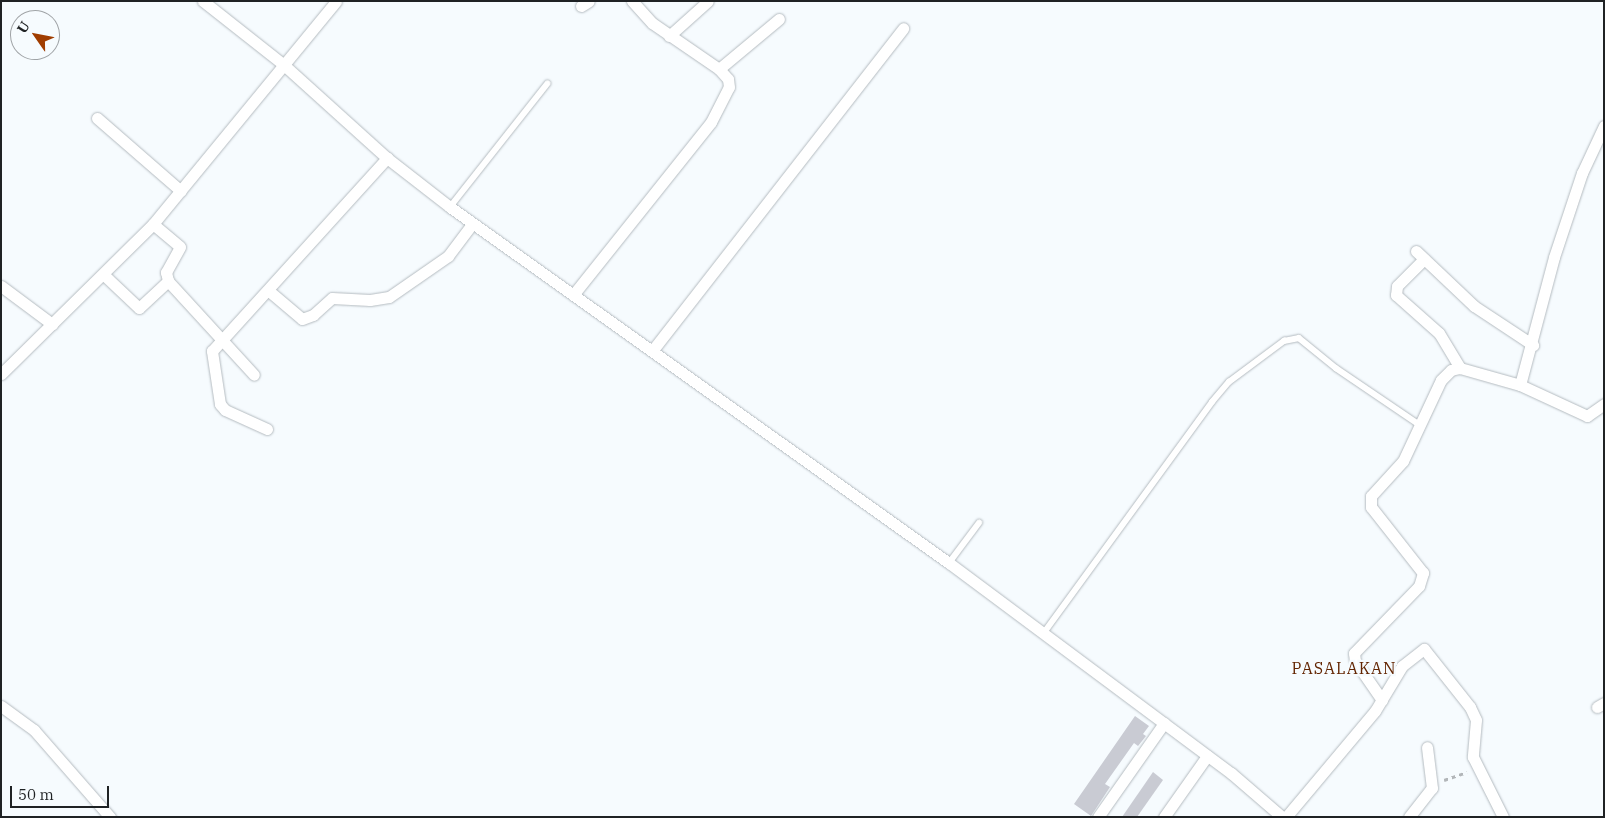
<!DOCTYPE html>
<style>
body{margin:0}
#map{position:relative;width:1605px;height:818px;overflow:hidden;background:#f6fbfe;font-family:"IBM Plex Serif",serif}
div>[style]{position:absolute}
.building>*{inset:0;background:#c9cbd3}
.path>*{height:2.5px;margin-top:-1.25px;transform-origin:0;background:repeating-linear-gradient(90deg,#b2b6b9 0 4px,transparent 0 8px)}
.roads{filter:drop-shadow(0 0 1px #b4bbc0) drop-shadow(0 0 1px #b4bbc0)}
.service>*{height:5.5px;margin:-2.75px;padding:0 2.75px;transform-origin:2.75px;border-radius:2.75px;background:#fff}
.minor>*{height:11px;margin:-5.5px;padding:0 5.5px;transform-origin:5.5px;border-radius:5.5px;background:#fff}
span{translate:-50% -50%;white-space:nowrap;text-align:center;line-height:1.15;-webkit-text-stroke:4.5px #f6fbfe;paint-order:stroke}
.quarter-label{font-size:16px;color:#622401;letter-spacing:1px}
.frame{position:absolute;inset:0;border:2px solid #1f2224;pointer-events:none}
.north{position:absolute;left:10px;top:10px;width:50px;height:50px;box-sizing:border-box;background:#f6fbfe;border:1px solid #a0a4a7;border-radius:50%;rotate:303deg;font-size:14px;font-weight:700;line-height:20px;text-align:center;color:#1f2224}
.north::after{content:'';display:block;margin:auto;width:18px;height:22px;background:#a03d00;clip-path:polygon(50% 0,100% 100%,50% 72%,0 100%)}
.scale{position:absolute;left:10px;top:786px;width:99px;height:22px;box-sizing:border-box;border:2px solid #1f2224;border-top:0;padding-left:6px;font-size:15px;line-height:18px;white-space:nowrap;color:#1f2224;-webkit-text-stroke:4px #f6fbfe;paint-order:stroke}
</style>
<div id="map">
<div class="building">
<div style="clip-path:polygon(1135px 716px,1149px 726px,1143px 734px,1146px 736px,1138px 746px,1134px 743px,1105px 784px,1110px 787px,1091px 816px,1074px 804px)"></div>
<div style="clip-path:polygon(1153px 772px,1163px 780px,1137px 817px,1122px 817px)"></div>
</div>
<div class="path">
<div style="left:1444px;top:780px;width:24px;rotate:-19deg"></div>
</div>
<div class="roads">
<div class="service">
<div style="left:450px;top:207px;width:157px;rotate:-51.7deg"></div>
<div style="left:949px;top:563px;width:50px;rotate:-53.1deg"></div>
<div style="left:1043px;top:634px;width:287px;rotate:-53.9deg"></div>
<div style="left:1212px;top:402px;width:26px;rotate:-50deg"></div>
<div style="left:1229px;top:382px;width:69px;rotate:-36.7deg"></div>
<div style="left:1284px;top:341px;width:15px;rotate:-11deg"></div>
<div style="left:1299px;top:338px;width:48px;rotate:39deg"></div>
<div style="left:1336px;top:368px;width:102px;rotate:34.2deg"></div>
</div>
<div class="minor">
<div style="left:203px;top:1px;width:103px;rotate:38.3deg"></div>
<div style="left:284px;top:65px;width:139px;rotate:42.1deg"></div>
<div style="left:387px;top:158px;width:80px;rotate:37.9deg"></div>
<div style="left:450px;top:207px;width:613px;rotate:35.51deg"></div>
<div style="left:949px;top:563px;width:352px;rotate:36.7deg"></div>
<div style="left:1231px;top:773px;width:67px;rotate:40.8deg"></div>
<div style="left:581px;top:6px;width:9px;rotate:-32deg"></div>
<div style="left:669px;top:36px;width:52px;rotate:-41.9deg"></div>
<div style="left:719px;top:69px;width:78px;rotate:-39.8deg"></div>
<div style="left:97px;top:118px;width:111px;rotate:41deg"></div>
<div style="left:153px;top:224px;width:35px;rotate:40deg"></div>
<div style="left:180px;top:247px;width:29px;rotate:119deg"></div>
<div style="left:166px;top:272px;width:9px;rotate:77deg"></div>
<div style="left:168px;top:281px;width:127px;rotate:47.5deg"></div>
<div style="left:1416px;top:251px;width:80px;rotate:43.5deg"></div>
<div style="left:1474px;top:306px;width:71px;rotate:33.5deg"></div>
<div style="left:1424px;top:259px;width:38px;rotate:135deg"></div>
<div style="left:1397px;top:286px;width:9px;rotate:96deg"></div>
<div style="left:1396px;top:295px;width:57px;rotate:41.5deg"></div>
<div style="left:1439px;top:333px;width:41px;rotate:59deg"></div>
<div style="left:104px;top:275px;width:48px;rotate:43.3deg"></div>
<div style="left:139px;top:308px;width:40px;rotate:-43deg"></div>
<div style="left:1px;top:286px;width:64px;rotate:36.7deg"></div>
<div style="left:269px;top:291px;width:43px;rotate:40.3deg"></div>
<div style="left:302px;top:319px;width:12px;rotate:-20deg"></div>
<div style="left:313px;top:315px;width:25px;rotate:-42deg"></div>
<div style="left:332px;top:298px;width:38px;rotate:3deg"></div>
<div style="left:370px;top:300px;width:19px;rotate:-9deg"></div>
<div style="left:389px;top:297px;width:72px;rotate:-34.8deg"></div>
<div style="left:448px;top:256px;width:40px;rotate:-53deg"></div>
<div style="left:573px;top:295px;width:221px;rotate:-51.4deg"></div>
<div style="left:711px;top:122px;width:39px;rotate:-63deg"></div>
<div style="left:729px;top:87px;width:8px;rotate:-97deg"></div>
<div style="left:728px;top:79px;width:13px;rotate:-132deg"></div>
<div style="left:719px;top:69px;width:81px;rotate:-145.5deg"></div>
<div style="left:652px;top:23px;width:30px;rotate:-132deg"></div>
<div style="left:652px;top:351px;width:409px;rotate:-52.1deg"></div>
<div style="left:1px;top:374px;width:214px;rotate:-44.6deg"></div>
<div style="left:153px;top:224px;width:288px;rotate:-50.6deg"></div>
<div style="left:1520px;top:385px;width:74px;rotate:24.8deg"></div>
<div style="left:1587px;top:416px;width:21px;rotate:-35deg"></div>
<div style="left:267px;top:429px;width:46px;rotate:-155.7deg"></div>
<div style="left:225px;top:410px;width:8px;rotate:-130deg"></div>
<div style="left:220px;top:404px;width:54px;rotate:-98.6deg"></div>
<div style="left:212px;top:351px;width:261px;rotate:-47.8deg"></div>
<div style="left:1382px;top:700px;width:47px;rotate:-124.7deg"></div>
<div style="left:1355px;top:661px;width:8px;rotate:-97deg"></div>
<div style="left:1354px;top:653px;width:93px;rotate:-45.9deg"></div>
<div style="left:1419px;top:586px;width:14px;rotate:-73deg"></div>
<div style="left:1423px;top:573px;width:84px;rotate:-128.2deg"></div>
<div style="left:1371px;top:507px;width:11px;rotate:-90deg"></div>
<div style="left:1371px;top:496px;width:47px;rotate:-47.6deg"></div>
<div style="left:1403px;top:461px;width:89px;rotate:-64.9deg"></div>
<div style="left:1441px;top:380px;width:14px;rotate:-45deg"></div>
<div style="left:1451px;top:370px;width:9px;rotate:-13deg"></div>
<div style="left:1460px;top:368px;width:62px;rotate:15.8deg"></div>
<div style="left:1520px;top:385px;width:132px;rotate:-75.1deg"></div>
<div style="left:1554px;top:257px;width:89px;rotate:-71.6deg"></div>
<div style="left:1582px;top:173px;width:52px;rotate:-64.9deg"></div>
<div style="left:1px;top:706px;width:41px;rotate:36deg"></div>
<div style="left:34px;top:730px;width:116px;rotate:48.9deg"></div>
<div style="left:1597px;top:707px;width:8px;rotate:-30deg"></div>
<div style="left:1098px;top:817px;width:115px;rotate:-54.9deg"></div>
<div style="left:1164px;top:817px;width:75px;rotate:-54.8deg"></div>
<div style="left:1286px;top:817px;width:138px;rotate:-50deg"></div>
<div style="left:1375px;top:711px;width:52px;rotate:-59deg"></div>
<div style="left:1402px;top:666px;width:28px;rotate:-38deg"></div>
<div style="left:1424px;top:649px;width:74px;rotate:51.6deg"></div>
<div style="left:1470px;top:707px;width:14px;rotate:65deg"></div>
<div style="left:1476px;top:720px;width:37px;rotate:95deg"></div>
<div style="left:1473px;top:757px;width:67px;rotate:63.4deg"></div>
<div style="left:1409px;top:817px;width:37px;rotate:-52deg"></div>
<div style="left:1432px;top:788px;width:41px;rotate:-97deg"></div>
</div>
</div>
<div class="quarter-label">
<span style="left:1344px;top:668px">PASALAKAN</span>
</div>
<div class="frame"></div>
<div class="north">U</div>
<div class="scale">50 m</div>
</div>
